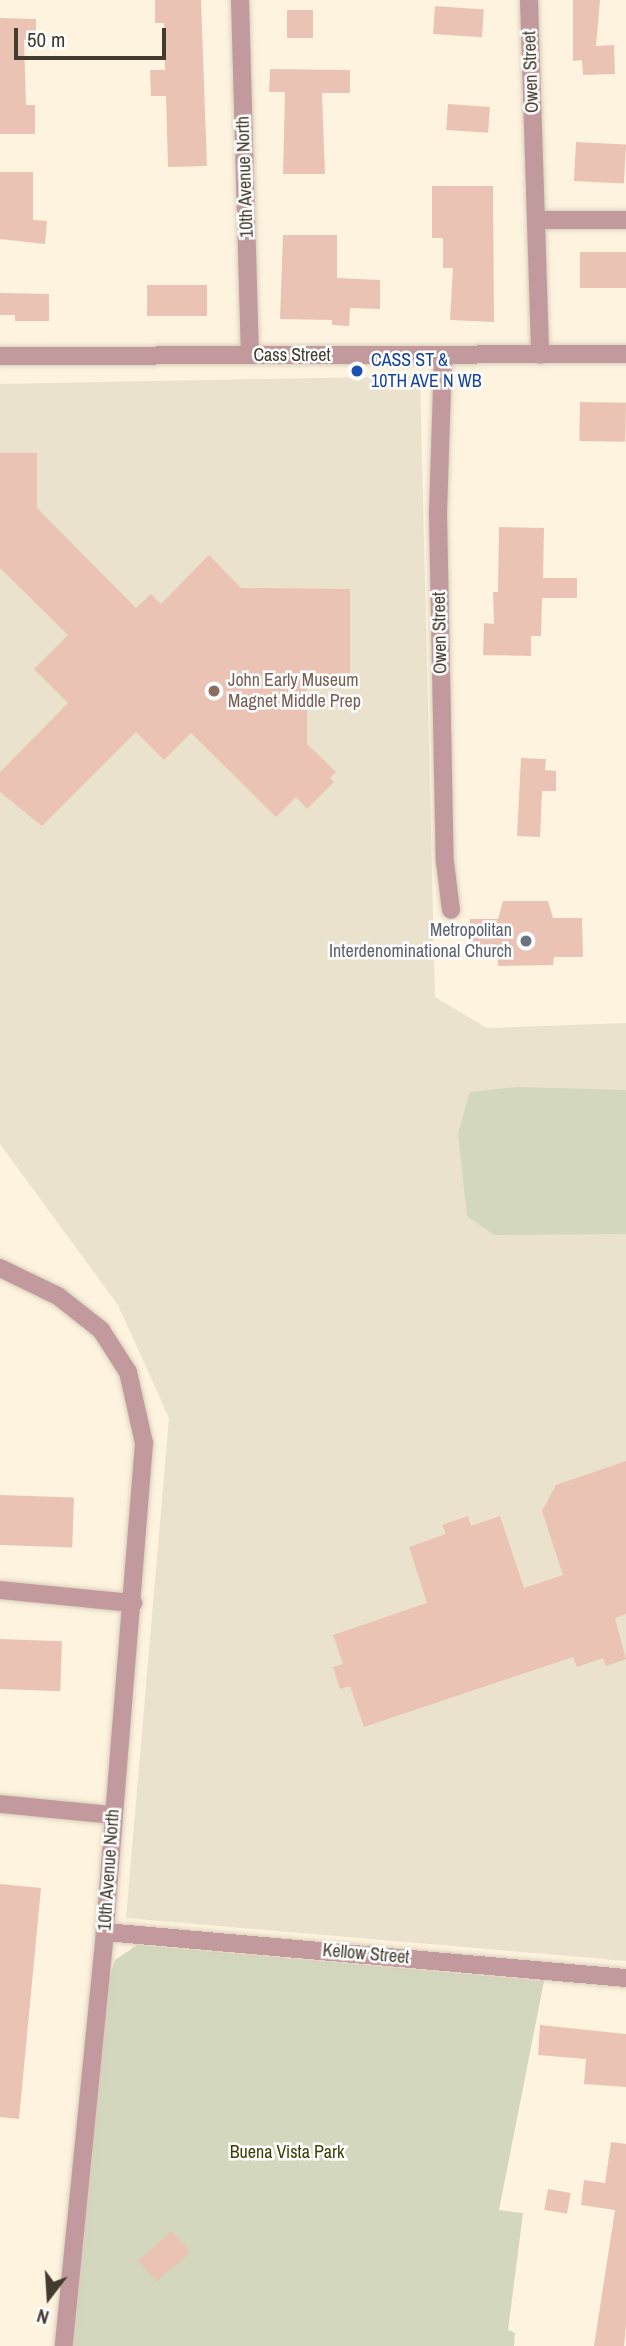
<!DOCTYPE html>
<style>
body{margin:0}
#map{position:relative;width:626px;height:2346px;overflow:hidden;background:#fdf3de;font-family:"Archivo Narrow",sans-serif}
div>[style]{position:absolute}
.education>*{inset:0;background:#ebe2cd}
.green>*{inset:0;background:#d3d7be}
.building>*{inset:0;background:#eac3b5;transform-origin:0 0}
.roads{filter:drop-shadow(0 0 2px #d8cebb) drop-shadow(0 0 2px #d8cebb)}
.minor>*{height:18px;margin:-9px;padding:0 9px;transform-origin:9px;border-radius:9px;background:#c29a9e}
.dots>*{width:19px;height:19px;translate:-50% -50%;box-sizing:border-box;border:4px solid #fff;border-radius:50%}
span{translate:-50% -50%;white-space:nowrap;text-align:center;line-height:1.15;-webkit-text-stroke:5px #fff;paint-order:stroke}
.street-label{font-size:18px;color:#433c2e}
.transit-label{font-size:18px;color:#164399}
.left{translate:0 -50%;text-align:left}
.education-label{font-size:18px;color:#785e54}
.worship-label{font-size:18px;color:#5b616d}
.right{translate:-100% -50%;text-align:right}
.park-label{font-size:18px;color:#3c4003}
.north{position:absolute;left:14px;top:2262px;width:70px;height:70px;-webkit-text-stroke:5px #fff;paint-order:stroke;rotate:197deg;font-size:19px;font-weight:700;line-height:28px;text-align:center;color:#433c2e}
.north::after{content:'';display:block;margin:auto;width:24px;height:32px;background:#433c2e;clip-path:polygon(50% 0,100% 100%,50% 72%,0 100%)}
.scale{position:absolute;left:14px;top:28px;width:152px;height:32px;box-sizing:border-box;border:4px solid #433c2e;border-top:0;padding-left:9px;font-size:21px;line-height:24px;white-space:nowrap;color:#433c2e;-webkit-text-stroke:5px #fff;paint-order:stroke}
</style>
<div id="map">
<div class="education">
<div style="clip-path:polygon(420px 376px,435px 997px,487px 1028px,626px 1023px,626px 1961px,126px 1918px,169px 1418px,118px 1305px,0 1144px,0 384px)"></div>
</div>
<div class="green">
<div style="clip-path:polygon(518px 1087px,626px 1090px,626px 1234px,494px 1235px,467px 1216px,458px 1133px,470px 1092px)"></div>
<div style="clip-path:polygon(137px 1945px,544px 1981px,499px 2210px,523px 2213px,508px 2330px,515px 2333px,514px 2346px,73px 2346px,109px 1978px,115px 1960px)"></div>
</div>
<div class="building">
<div style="clip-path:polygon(155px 0,201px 0,207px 166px,168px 167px,166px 96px,151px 96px,150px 70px,165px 70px,164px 23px,155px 23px)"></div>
<div style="clip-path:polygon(573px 0,600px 0,596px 46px,614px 45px,615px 74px,583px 75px,582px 60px,573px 61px)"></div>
<div style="left:435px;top:6px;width:49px;height:28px;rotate:4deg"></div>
<div style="left:287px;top:10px;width:26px;height:28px"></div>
<div style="clip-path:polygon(0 18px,36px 19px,36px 40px,24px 40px,26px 105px,35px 105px,35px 134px,0 134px)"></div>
<div style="clip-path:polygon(270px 69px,350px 70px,350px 93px,322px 93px,325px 174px,283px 174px,285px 92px,269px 92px)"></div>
<div style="left:448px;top:104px;width:42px;height:26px;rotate:4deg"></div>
<div style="left:576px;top:142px;width:50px;height:39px;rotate:3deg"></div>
<div style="clip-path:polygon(0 172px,33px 172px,33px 220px,47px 221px,45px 244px,0 239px)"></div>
<div style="clip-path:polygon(432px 186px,493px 186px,494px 322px,450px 320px,453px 268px,443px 268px,443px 238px,432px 238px)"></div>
<div style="clip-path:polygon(283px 235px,337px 235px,337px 278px,380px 280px,380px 309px,350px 308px,349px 326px,332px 325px,332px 320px,280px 319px)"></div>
<div style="left:626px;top:252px;width:36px;height:46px;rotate:90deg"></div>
<div style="left:207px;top:285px;width:31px;height:60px;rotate:90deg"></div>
<div style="clip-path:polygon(0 293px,49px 294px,49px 321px,15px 321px,15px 315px,0 315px)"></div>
<div style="left:580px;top:402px;width:46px;height:39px;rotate:1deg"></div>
<div style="clip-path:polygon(0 453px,37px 453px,37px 508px,136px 608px,151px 594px,161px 604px,209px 555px,241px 588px,350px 589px,350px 676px,307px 676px,307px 744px,336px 772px,330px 778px,334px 782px,307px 809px,296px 797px,276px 817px,191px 733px,164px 760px,136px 732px,42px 826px,0 792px,0 772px,68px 703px,34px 669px,68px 635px,0 568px)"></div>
<div style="clip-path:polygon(499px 527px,544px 528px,543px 578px,577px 578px,577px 598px,542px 598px,541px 636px,531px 636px,531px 656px,483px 655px,484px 623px,494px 624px,493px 592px,498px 592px)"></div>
<div style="clip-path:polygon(521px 758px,546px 759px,545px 770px,556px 771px,556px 791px,542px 791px,540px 837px,517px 836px)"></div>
<div style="clip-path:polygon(503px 901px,548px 901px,553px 918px,582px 918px,583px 957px,554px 957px,553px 965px,498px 966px,498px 957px,470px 957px,470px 919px,498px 919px)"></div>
<div style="clip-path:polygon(626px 1461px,626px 1614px,615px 1618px,626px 1659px,606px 1666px,603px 1658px,577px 1667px,573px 1657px,364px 1727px,350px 1686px,340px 1689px,333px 1667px,343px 1664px,333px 1635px,427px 1603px,409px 1547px,446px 1534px,442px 1525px,468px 1516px,471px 1526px,500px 1516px,524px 1588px,563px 1575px,542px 1511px,556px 1485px)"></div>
<div style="left:0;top:1495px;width:74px;height:50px;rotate:2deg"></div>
<div style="left:0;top:1639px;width:62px;height:50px;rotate:2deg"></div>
<div style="clip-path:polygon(0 1884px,41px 1888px,19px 2119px,0 2117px)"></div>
<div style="clip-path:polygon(540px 2025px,626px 2034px,626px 2087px,584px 2084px,586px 2059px,538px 2055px)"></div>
<div style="clip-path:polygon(611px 2142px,626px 2144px,626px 2324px,624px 2346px,594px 2346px,615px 2210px,581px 2205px,584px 2180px,605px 2183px)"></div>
<div style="left:548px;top:2189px;width:23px;height:21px;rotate:10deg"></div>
<div style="left:172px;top:2231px;width:28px;height:45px;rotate:49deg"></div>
</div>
<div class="roads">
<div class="minor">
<div style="left:240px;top:0;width:355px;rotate:88.4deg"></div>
<div style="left:529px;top:0;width:355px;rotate:88.2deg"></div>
<div style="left:536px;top:220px;width:90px"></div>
<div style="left:443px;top:355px;width:158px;rotate:91.8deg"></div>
<div style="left:438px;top:513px;width:349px;rotate:88.9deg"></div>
<div style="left:445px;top:862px;width:48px;rotate:82.9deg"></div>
<div style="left:0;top:356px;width:626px;rotate:-0.18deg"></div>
<div style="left:0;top:1268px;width:64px;rotate:25.8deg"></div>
<div style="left:58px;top:1296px;width:55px;rotate:38.3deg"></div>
<div style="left:101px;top:1330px;width:50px;rotate:57.3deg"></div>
<div style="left:128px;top:1372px;width:73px;rotate:77.3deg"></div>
<div style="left:144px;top:1443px;width:491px;rotate:94.6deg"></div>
<div style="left:105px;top:1932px;width:416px;rotate:95.7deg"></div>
<div style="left:0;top:1590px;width:134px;rotate:5.6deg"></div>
<div style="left:0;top:1804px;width:113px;rotate:5.6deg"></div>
<div style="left:105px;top:1932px;width:523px;rotate:5.05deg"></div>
</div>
</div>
<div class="dots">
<div style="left:357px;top:371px;background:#1a4fb4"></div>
<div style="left:214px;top:691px;background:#8d6e63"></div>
<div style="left:526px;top:941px;background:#6b7280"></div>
</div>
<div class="street-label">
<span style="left:531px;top:72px;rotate:-92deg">Owen Street</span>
<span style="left:245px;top:177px;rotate:-92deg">10th Avenue North</span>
<span style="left:292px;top:355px">Cass Street</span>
<span style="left:440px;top:633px;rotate:-91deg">Owen Street</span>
<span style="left:109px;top:1870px;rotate:-86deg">10th Avenue North</span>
<span style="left:366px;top:1954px;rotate:5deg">Kellow Street</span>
</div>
<div class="transit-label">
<span class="left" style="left:371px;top:371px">CASS ST &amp;<br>10TH AVE N WB</span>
</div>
<div class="education-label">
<span class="left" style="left:228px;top:691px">John Early Museum<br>Magnet Middle Prep</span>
</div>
<div class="worship-label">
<span class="right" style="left:512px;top:941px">Metropolitan<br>Interdenominational Church</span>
</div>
<div class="park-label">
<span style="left:287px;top:2152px">Buena Vista Park</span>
</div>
<div class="north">N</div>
<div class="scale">50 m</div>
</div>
